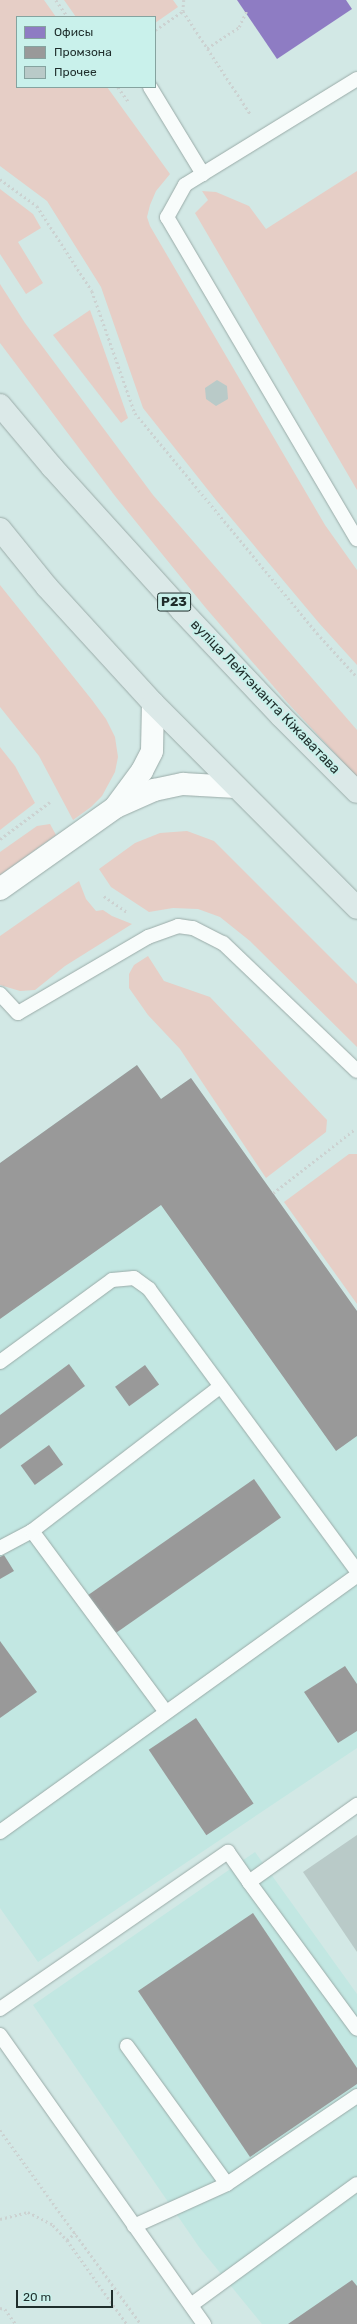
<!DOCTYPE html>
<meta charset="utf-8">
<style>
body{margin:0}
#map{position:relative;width:357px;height:2324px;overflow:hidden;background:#d2e8e5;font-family:Rubik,sans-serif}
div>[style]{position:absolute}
.built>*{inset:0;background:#c2e7e2}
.green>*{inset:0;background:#e6cec6}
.offices>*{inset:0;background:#8e7cc3}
.industry>*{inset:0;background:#999;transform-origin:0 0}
.building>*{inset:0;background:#b9cac8}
.path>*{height:2.5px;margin-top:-1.25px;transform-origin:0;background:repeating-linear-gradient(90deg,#ccd2d1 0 2px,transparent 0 5px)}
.roads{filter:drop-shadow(0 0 1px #9aaba8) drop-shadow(0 0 1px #9aaba8)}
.lane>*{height:14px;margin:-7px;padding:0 7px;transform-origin:7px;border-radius:7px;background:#f8fcfb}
.secondary>*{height:22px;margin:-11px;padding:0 11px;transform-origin:11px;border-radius:11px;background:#f8fcfb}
.primary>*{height:22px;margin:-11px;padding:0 11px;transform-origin:11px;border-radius:11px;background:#dbe9e8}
span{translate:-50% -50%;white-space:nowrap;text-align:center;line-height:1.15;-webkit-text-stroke:4px #c9f1eb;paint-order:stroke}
.shield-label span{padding:1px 3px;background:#c9f1eb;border:1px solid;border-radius:3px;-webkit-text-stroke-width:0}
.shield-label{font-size:13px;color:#1f2e2c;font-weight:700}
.street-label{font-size:14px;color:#1f2e2c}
.legend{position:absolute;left:16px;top:16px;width:140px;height:72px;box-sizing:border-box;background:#c9f1eb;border:1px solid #85a39f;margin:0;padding:5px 7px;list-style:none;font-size:12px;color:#1f2e2c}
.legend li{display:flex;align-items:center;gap:8px;height:20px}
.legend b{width:20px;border:1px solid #85a39f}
.scale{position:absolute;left:16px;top:2290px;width:97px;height:18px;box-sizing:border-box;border:2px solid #1f2e2c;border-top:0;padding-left:5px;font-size:12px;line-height:14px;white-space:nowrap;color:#1f2e2c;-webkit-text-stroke:3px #c9f1eb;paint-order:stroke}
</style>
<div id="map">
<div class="built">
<div style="clip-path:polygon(137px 1065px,161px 1099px,191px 1078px,357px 1311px,357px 1748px,38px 1962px,0 1908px,0 1163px)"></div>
<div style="clip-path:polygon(255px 1852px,357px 1994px,357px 2324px,262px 2324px,199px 2247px,33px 2005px)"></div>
</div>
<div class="green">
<div style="clip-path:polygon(0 0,44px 0,56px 17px,17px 17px,17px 87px,107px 87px,170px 174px,156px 191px,150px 205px,147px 217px,150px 226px,325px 525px,357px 570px,357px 665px,319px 623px,216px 500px,143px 408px,101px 287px,47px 201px,0 166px)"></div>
<div style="clip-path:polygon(64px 0,173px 0,178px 7px,155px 23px,155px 17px,76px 17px)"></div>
<div style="clip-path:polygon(357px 171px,357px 490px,195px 213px,208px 200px,202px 191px,216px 192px,249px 206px,266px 229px)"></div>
<div style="clip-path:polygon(0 189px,33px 214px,41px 228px,18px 242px,43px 283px,26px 294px,0 254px)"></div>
<div style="clip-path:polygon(0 284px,25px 323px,153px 495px,357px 730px,357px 777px,286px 701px,205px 607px,115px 496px,0 343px)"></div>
<div style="clip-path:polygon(90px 310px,128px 418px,121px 423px,53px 335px)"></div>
<div style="clip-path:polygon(0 585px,92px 700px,106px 719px,115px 737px,118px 757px,115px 772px,102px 796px,91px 807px,73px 820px,39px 756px,0 707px)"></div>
<div style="clip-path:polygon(0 747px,15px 766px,35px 803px,0 830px)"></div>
<div style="clip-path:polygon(50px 824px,56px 835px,0 875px,0 852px,37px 826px)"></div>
<div style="clip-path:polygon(187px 831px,214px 841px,357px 984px,357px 1047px,250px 941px,220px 917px,198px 909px,173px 908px,149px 912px,111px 887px,99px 869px,135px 843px,160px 833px)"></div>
<div style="clip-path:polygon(79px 881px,86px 899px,96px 911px,103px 910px,112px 916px,132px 924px,65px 966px,35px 990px,20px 991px,0 985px,0 936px)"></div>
<div style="clip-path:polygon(148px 956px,164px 981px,210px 997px,327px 1120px,326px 1132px,266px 1178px,180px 1049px,148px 1015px,129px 988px,129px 974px,134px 965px)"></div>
<div style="clip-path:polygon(349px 1154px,357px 1154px,357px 1304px,284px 1202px)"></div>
</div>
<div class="offices">
<div style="clip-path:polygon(237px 0,346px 0,352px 9px,277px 59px)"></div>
</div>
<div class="industry">
<div style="clip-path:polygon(137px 1065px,161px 1099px,191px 1078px,357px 1311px,357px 1436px,336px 1451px,161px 1205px,0 1319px,0 1163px)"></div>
<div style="clip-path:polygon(69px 1364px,85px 1386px,0 1449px,0 1415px)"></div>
<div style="left:145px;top:1365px;width:24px;height:37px;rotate:54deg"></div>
<div style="left:49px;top:1445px;width:24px;height:35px;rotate:54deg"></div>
<div style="left:254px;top:1479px;width:47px;height:205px;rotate:55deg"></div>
<div style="clip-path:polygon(4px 1555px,14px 1571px,0 1579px,0 1557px)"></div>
<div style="clip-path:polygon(0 1641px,37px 1692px,0 1718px)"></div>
<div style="clip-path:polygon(345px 1666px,357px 1684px,357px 1731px,338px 1743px,304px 1692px)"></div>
<div style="left:196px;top:1718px;width:103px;height:57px;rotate:56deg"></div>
<div style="clip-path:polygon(253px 1913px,357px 2068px,357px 2084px,250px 2157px,138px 1991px)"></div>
<div style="clip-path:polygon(352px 2280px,357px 2286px,357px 2324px,288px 2324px)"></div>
</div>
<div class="building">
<div style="clip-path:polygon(217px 380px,227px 386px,228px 399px,216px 406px,206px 399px,205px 388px)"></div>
<div style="clip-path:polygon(357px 1835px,357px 1952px,303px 1872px)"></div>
</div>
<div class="path">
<div style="left:56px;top:0;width:21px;rotate:55deg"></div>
<div style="left:184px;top:0;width:11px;rotate:95deg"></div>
<div style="left:183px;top:11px;width:124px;rotate:56.8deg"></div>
<div style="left:155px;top:30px;width:34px;rotate:-34deg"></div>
<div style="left:207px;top:48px;width:38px;rotate:-33deg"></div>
<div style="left:239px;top:27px;width:17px;rotate:-65deg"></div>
<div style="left:118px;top:87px;width:19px;rotate:54deg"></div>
<div style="left:0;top:179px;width:46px;rotate:36.1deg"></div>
<div style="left:37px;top:206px;width:101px;rotate:57.1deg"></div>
<div style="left:92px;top:291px;width:129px;rotate:70.6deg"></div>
<div style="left:135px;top:413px;width:286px;rotate:50.4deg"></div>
<div style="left:317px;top:633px;width:59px;rotate:47.7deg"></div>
<div style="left:0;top:839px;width:62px;rotate:-36.5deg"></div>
<div style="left:104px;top:896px;width:28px;rotate:35deg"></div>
<div style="left:273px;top:1193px;width:103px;rotate:-37.9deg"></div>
<div style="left:0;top:2130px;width:240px;rotate:54deg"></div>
<div style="left:0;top:2219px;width:29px;rotate:-14deg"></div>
<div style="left:28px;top:2212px;width:28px;rotate:27deg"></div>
<div style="left:53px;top:2225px;width:21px;rotate:47deg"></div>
<div style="left:67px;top:2240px;width:11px;rotate:-41deg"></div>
<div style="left:67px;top:2240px;width:103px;rotate:54.5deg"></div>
<div style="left:0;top:2308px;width:5px;rotate:11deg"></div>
<div style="left:5px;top:2309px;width:19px;rotate:54deg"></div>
</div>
<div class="roads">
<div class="lane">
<div style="left:357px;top:79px;width:202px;rotate:148.4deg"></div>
<div style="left:185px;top:185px;width:37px;rotate:119deg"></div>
<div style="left:167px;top:217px;width:374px;rotate:59.5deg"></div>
<div style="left:150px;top:87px;width:102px;rotate:58.7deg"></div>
<div style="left:0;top:994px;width:26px;rotate:47deg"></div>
<div style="left:18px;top:1013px;width:151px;rotate:-30.3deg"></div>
<div style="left:148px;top:937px;width:32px;rotate:-20deg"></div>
<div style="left:178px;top:926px;width:15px;rotate:8deg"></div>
<div style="left:193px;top:928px;width:34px;rotate:27deg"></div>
<div style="left:223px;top:943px;width:185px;rotate:43.7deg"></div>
<div style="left:0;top:1362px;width:139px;rotate:-36.2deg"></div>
<div style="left:112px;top:1280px;width:22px;rotate:-5deg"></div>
<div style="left:134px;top:1278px;width:19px;rotate:36deg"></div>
<div style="left:149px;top:1289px;width:350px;rotate:53.6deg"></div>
<div style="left:32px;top:1531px;width:224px;rotate:53.5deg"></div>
<div style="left:0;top:1548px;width:36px;rotate:-28deg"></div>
<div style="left:32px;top:1531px;width:237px;rotate:-37.5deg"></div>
<div style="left:0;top:1832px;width:440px;rotate:-35.7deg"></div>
<div style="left:249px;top:1882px;width:182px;rotate:53.7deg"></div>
<div style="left:0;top:2009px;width:277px;rotate:-34.6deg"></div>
<div style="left:228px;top:1852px;width:37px;rotate:55deg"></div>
<div style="left:249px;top:1882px;width:133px;rotate:-35.5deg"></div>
<div style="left:0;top:2035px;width:354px;rotate:54.8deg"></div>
<div style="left:127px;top:2046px;width:170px;rotate:54.1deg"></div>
<div style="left:134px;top:2226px;width:102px;rotate:-24.3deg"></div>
<div style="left:227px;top:2184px;width:157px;rotate:-34.1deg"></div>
<div style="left:191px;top:2305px;width:205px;rotate:-36.1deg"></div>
</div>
<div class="secondary">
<div style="left:116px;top:806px;width:44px;rotate:-53.4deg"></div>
<div style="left:142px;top:771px;width:22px;rotate:-63deg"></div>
<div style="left:152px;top:751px;width:48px;rotate:-88.8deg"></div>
<div style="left:0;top:889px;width:142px;rotate:-35.3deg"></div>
<div style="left:116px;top:807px;width:42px;rotate:-24.1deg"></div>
<div style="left:154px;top:790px;width:30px;rotate:-12deg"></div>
<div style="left:183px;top:784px;width:53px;rotate:3.2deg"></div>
</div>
<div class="primary">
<div style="left:0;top:405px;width:81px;rotate:50deg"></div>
<div style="left:52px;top:467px;width:194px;rotate:47.9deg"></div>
<div style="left:182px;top:611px;width:144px;rotate:46.7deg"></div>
<div style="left:281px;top:716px;width:107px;rotate:45deg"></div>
<div style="left:0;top:529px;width:75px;rotate:51deg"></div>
<div style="left:47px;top:587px;width:157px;rotate:47.6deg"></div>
<div style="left:153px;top:703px;width:289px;rotate:45.1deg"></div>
</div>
</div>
<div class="shield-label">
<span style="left:174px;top:602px">Р23</span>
</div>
<div class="street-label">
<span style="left:265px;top:697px;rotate:46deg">вуліца Лейтэнанта Кіжаватава</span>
</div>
<ul class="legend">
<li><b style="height:11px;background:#8e7cc3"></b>Офисы</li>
<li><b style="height:11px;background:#999"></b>Промзона</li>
<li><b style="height:11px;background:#b9cac8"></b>Прочее</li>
</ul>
<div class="scale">20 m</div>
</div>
